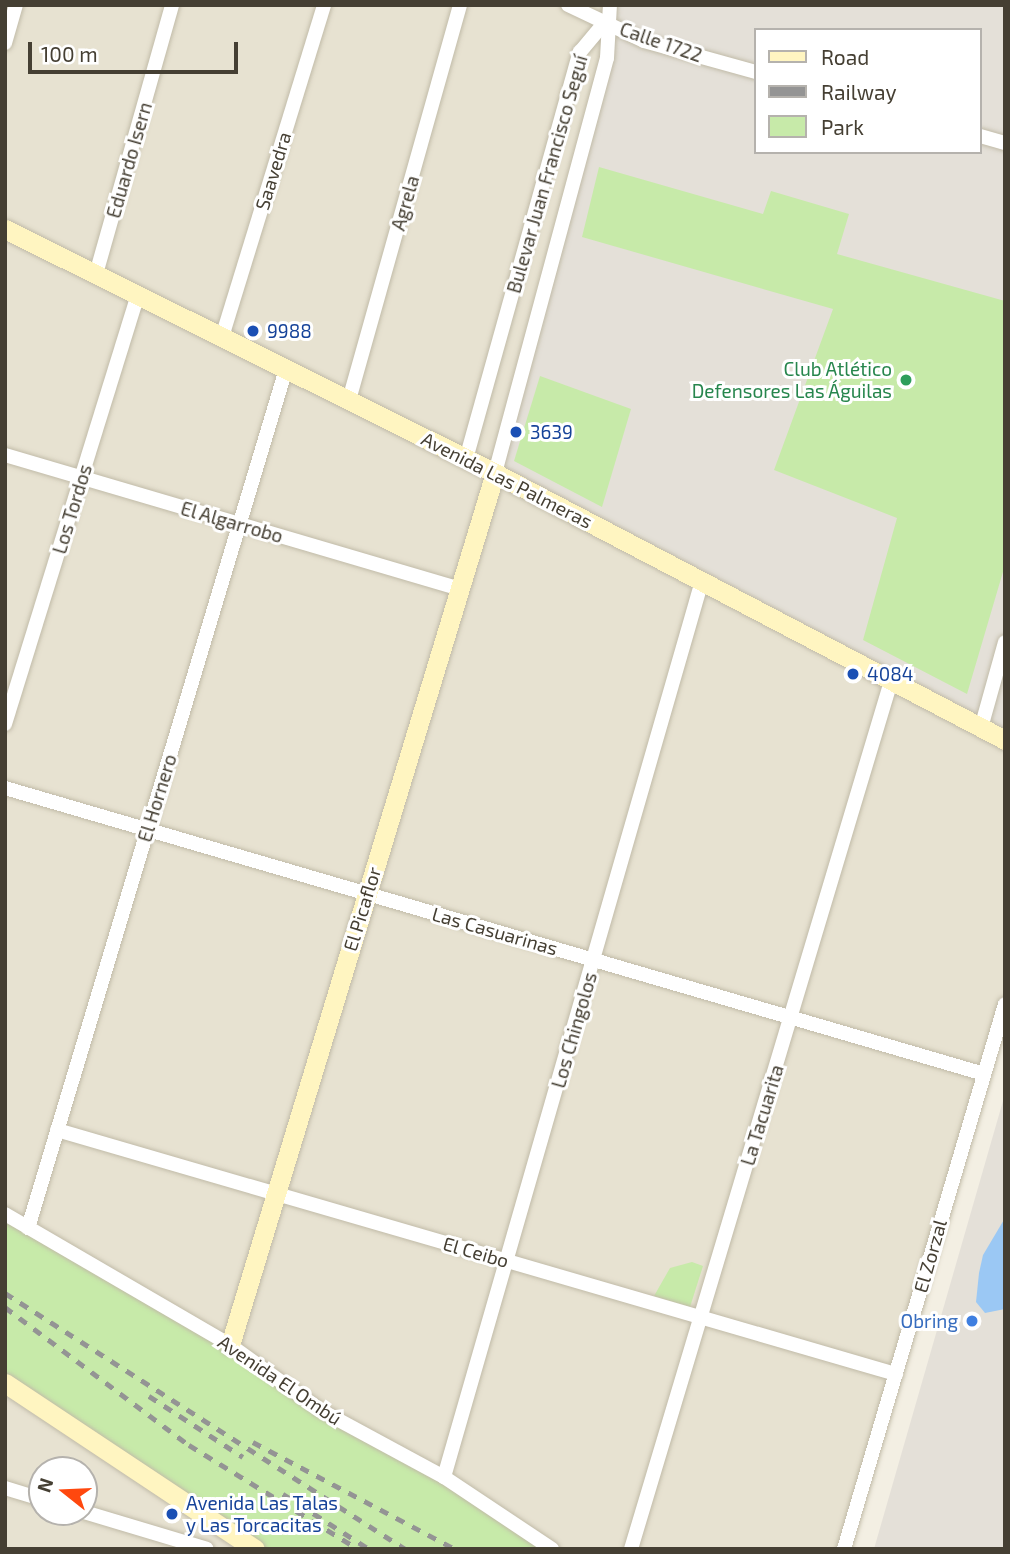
<!DOCTYPE html>
<meta charset="utf-8">
<style>
body{margin:0}
#map{position:relative;width:1010px;height:1554px;overflow:hidden;background:#f3efe3;font-family:"Exo 2",sans-serif}
div>[style]{position:absolute}
.residential>*{inset:0;background:#e7e2d1}
.industrial>*{inset:0;background:#e4e0d8}
.green>*{inset:0;background:#c7eaa9}
.water>*{inset:0;background:#9bc8f4}
.roads{filter:drop-shadow(0 0 2px #c1bba8) drop-shadow(0 0 2px #c1bba8)}
.street>*{height:14px;margin:-7px;padding:0 7px;transform-origin:7px;border-radius:7px;background:#fff}
.secondary>*{height:19px;margin:-9.5px;padding:0 9.5px;transform-origin:9.5px;border-radius:9.5px;background:#fff5c1}
.rail>*{height:4.5px;margin-top:-2.25px;transform-origin:0;background:repeating-linear-gradient(90deg,#949494 0 9px,transparent 0 18px)}
.dots>*{width:19px;height:19px;translate:-50% -50%;box-sizing:border-box;border:4px solid #fff;border-radius:50%}
span{translate:-50% -50%;white-space:nowrap;text-align:center;line-height:1.15;-webkit-text-stroke:6px #fff;paint-order:stroke}
.street-label{font-size:19px;color:#453f33}
.transit-label{font-size:19px;color:#164399}
.left{translate:0 -50%;text-align:left}
.leisure-label{font-size:19px;color:#27864d}
.right{translate:-100% -50%;text-align:right}
.shop-label{font-size:19px;color:#366cbe}
.frame{position:absolute;inset:0;border:7px solid #453f33;pointer-events:none}
.legend{position:absolute;left:754px;top:28px;width:228px;height:126px;box-sizing:border-box;background:#fff;border:2px solid #b5b2ad;margin:0;padding:9px 12px;list-style:none;font-size:21px;color:#453f33}
.legend li{display:flex;align-items:center;gap:14px;height:35px}
.legend b{width:35px;border:2px solid #b5b2ad}
.north{position:absolute;left:28px;top:1456px;width:70px;height:70px;box-sizing:border-box;background:#fff;border:2px solid #b5b2ad;border-radius:50%;rotate:288deg;font-size:19px;font-weight:700;line-height:28px;text-align:center;color:#453f33}
.north::after{content:'';display:block;margin:auto;width:24px;height:32px;background:#ff480e;clip-path:polygon(50% 0,100% 100%,50% 72%,0 100%)}
.scale{position:absolute;left:28px;top:42px;width:210px;height:32px;box-sizing:border-box;border:4px solid #453f33;border-top:0;padding-left:9px;font-size:21px;line-height:24px;white-space:nowrap;color:#453f33;-webkit-text-stroke:5px #fff;paint-order:stroke}
</style>
<div id="map">
<div class="residential">
<div style="clip-path:polygon(evenodd,5px 5px,610px 5px,1005px 740px,1005px 1004px,844px 1549px,5px 1549px,5px 5px,42px 1470px,84px 1470px,84px 1512px,42px 1512px,42px 1470px)"></div>
</div>
<div class="industrial">
<div style="clip-path:polygon(evenodd,610px 5px,1005px 5px,1005px 740px,495px 473px,607px 58px,610px 5px,756px 30px,980px 30px,980px 152px,756px 152px,756px 30px)"></div>
<div style="clip-path:polygon(1005px 1094px,1005px 1549px,874px 1549px)"></div>
</div>
<div class="green">
<div style="clip-path:polygon(599px 167px,763px 214px,771px 191px,849px 214px,837px 254px,1005px 301px,1005px 565px,967px 694px,863px 640px,897px 518px,774px 470px,833px 309px,582px 237px)"></div>
<div style="clip-path:polygon(540px 376px,631px 409px,602px 507px,514px 461px)"></div>
<div style="clip-path:polygon(5px 1214px,230px 1345px,320px 1410px,552px 1549px,255px 1549px,5px 1383px)"></div>
<div style="clip-path:polygon(692px 1262px,703px 1266px,690px 1307px,654px 1296px,670px 1268px)"></div>
</div>
<div class="water">
<div style="clip-path:polygon(1005px 1218px,1005px 1309px,985px 1313px,976px 1302px,979px 1273px,983px 1255px)"></div>
</div>
<div class="roads">
<div class="street">
<div style="left:568px;top:5px;width:84px;rotate:25.3deg"></div>
<div style="left:644px;top:41px;width:116px;rotate:15.5deg"></div>
<div style="left:5px;top:43px;width:40px;rotate:-74deg"></div>
<div style="left:980px;top:136px;width:26px;rotate:16deg"></div>
<div style="left:96px;top:274px;width:280px;rotate:-74.2deg"></div>
<div style="left:222px;top:337px;width:347px;rotate:-72.9deg"></div>
<div style="left:349px;top:400px;width:410px;rotate:-74.3deg"></div>
<div style="left:5px;top:455px;width:473px;rotate:16.4deg"></div>
<div style="left:466px;top:459px;width:423px;rotate:-74.4deg"></div>
<div style="left:580px;top:52px;width:39px;rotate:-50deg"></div>
<div style="left:495px;top:473px;width:430px;rotate:-74.9deg"></div>
<div style="left:607px;top:58px;width:53px;rotate:-86.8deg"></div>
<div style="left:5px;top:724px;width:449px;rotate:-72.8deg"></div>
<div style="left:981px;top:728px;width:89px;rotate:-74.4deg"></div>
<div style="left:5px;top:788px;width:1020px;rotate:16.28deg"></div>
<div style="left:57px;top:1130px;width:874px;rotate:16.22deg"></div>
<div style="left:5px;top:1214px;width:260px;rotate:30.2deg"></div>
<div style="left:230px;top:1345px;width:111px;rotate:35.8deg"></div>
<div style="left:320px;top:1410px;width:141px;rotate:28.4deg"></div>
<div style="left:444px;top:1477px;width:130px;rotate:33.7deg"></div>
<div style="left:28px;top:1228px;width:897px;rotate:-73.28deg"></div>
<div style="left:444px;top:1477px;width:932px;rotate:-73.94deg"></div>
<div style="left:5px;top:1488px;width:39px;rotate:17deg"></div>
<div style="left:84px;top:1512px;width:128px;rotate:16.7deg"></div>
<div style="left:631px;top:1549px;width:906px;rotate:-73.32deg"></div>
<div style="left:844px;top:1549px;width:568px;rotate:-73.54deg"></div>
</div>
<div class="secondary">
<div style="left:5px;top:229px;width:547px;rotate:26.47deg"></div>
<div style="left:495px;top:473px;width:576px;rotate:27.63deg"></div>
<div style="left:230px;top:1345px;width:911px;rotate:-73.1deg"></div>
<div style="left:5px;top:1383px;width:300px;rotate:33.6deg"></div>
</div>
</div>
<div class="rail">
<div style="left:5px;top:1293px;width:475px;rotate:32.6deg"></div>
<div style="left:5px;top:1307px;width:230px;rotate:36.9deg"></div>
<div style="left:189px;top:1445px;width:198px;rotate:31.6deg"></div>
<div style="left:149px;top:1396px;width:112px;rotate:33deg"></div>
<div style="left:253px;top:1442px;width:229px;rotate:27.9deg"></div>
<div style="left:283px;top:1494px;width:102px;rotate:32.6deg"></div>
</div>
<div class="dots">
<div style="left:253px;top:331px;background:#1a4fb4"></div>
<div style="left:906px;top:380px;background:#2e9e5b"></div>
<div style="left:516px;top:432px;background:#1a4fb4"></div>
<div style="left:853px;top:674px;background:#1a4fb4"></div>
<div style="left:972px;top:1321px;background:#3f7fe0"></div>
<div style="left:172px;top:1514px;background:#1a4fb4"></div>
</div>
<div class="street-label">
<span style="left:661px;top:42px;rotate:19deg">Calle 1722</span>
<span style="left:129px;top:160px;rotate:-74deg">Eduardo Isern</span>
<span style="left:273px;top:171px;rotate:-73deg">Saavedra</span>
<span style="left:547px;top:174px;rotate:-74deg">Bulevar Juan Francisco Seguí</span>
<span style="left:405px;top:203px;rotate:-74deg">Agrela</span>
<span style="left:507px;top:480px;rotate:27deg">Avenida Las Palmeras</span>
<span style="left:72px;top:509px;rotate:-73deg">Los Tordos</span>
<span style="left:232px;top:522px;rotate:16deg">El Algarrobo</span>
<span style="left:157px;top:798px;rotate:-73deg">El Hornero</span>
<span style="left:362px;top:909px;rotate:-73deg">El Picaflor</span>
<span style="left:495px;top:931px;rotate:16deg">Las Casuarinas</span>
<span style="left:574px;top:1030px;rotate:-74deg">Los Chingolos</span>
<span style="left:762px;top:1115px;rotate:-73deg">La Tacuarita</span>
<span style="left:476px;top:1252px;rotate:16deg">El Ceibo</span>
<span style="left:930px;top:1256px;rotate:-74deg">El Zorzal</span>
<span style="left:280px;top:1380px;rotate:34deg">Avenida El Ombú</span>
</div>
<div class="transit-label">
<span class="left" style="left:267px;top:331px">9988</span>
<span class="left" style="left:530px;top:432px">3639</span>
<span class="left" style="left:867px;top:674px">4084</span>
<span class="left" style="left:186px;top:1514px">Avenida Las Talas<br>y Las Torcacitas</span>
</div>
<div class="leisure-label">
<span class="right" style="left:892px;top:380px">Club Atlético<br>Defensores Las Águilas</span>
</div>
<div class="shop-label">
<span class="right" style="left:958px;top:1321px">Obring</span>
</div>
<div class="frame"></div>
<ul class="legend">
<li><b style="height:9px;background:#fff5c1"></b>Road</li>
<li><b style="height:9px;background:#949494"></b>Railway</li>
<li><b style="height:19px;background:#c7eaa9"></b>Park</li>
</ul>
<div class="north">N</div>
<div class="scale">100 m</div>
</div>
